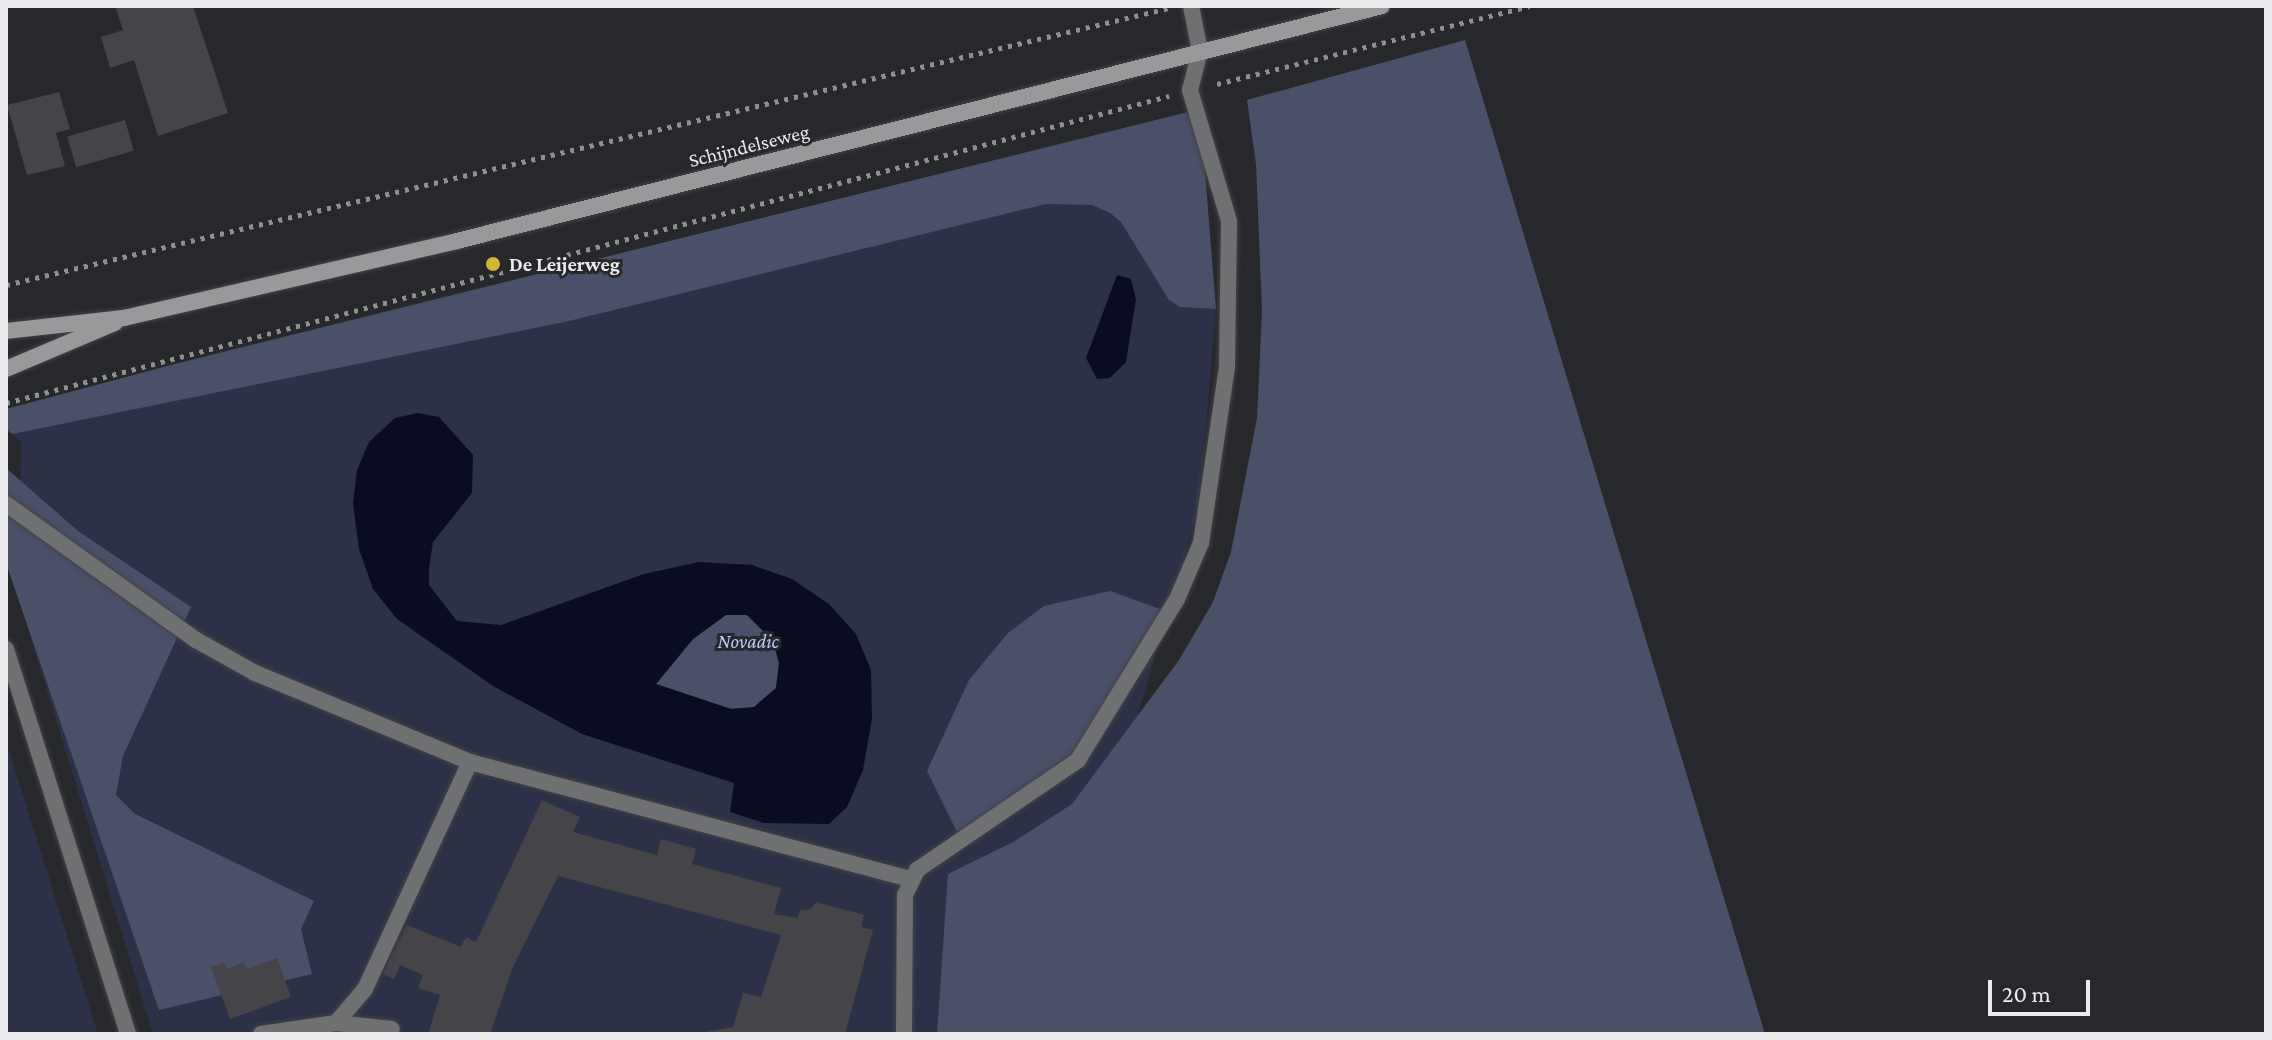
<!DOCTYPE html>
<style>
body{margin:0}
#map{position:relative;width:2272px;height:1040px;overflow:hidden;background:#27282b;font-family:"Crimson Pro",serif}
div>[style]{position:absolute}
.green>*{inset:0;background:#2c3147}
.forest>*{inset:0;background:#4b5069}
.water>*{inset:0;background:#0a0d21}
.building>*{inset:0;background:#454549;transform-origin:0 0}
.path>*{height:5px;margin-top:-2.5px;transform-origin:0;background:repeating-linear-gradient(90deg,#8e8f91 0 4px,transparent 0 10px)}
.roads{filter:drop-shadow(0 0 2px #424346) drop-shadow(0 0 2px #424346)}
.lane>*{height:16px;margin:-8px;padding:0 8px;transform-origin:8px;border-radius:8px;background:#6f7072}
.street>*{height:16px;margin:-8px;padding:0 8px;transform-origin:8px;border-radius:8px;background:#6f7072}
.secondary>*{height:16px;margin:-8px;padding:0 8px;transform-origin:8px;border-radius:8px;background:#98999b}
.dots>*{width:22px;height:22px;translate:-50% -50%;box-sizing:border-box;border:4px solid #27282b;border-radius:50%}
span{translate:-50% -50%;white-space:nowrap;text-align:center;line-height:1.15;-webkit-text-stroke:6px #27282b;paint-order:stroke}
.street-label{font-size:20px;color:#ebebed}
.poi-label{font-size:20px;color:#ebebed;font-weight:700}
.left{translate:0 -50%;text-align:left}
.park-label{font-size:20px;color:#bbc7f9;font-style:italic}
.frame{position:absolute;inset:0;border:8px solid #ebebed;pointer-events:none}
.scale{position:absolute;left:1988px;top:980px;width:102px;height:36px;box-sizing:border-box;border:4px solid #ebebed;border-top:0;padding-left:10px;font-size:24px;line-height:28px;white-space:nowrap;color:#ebebed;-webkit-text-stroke:6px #27282b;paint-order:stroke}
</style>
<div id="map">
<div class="green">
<div style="clip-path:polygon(1163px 121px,1180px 307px,1216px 309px,1199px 506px,1044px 1034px,153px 1034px,18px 596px,21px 442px,12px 434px)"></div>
<div style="clip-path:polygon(6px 740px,10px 754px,98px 1034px,6px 1034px)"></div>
</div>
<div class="forest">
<div style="clip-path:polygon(1465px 40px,1765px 1034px,937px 1034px,948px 874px,1015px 841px,1072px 804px,1179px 660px,1213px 602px,1231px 552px,1257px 418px,1262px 311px,1256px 164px,1247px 100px)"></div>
<div style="clip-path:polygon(1200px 109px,1216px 309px,1180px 307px,1169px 300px,1121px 222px,1110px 213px,1092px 205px,1046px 204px,569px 321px,12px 434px,6px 429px,6px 409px,175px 364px)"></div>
<div style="clip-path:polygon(6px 468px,78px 531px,191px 607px,123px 756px,116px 795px,135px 814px,314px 901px,301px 929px,312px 974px,159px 1010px,6px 563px)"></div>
<div style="clip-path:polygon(1110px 591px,1163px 610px,1060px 774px,957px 832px,927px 771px,969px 680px,1008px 633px,1044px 606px)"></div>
<div style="clip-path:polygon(726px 615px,747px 615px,773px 641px,779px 663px,776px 688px,754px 707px,731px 709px,656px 684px,693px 639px)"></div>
</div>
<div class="water">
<div style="clip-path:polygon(1117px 275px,1131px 279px,1136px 299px,1126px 362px,1110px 378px,1097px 379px,1086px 358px)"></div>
<div style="clip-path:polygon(evenodd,418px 413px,439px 417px,473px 455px,472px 493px,433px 542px,429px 568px,429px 585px,457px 621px,501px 625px,644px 574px,699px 562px,752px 565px,792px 579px,829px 604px,856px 634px,871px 670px,872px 719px,863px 770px,847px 807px,829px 824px,764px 823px,730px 812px,734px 783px,582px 734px,493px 686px,397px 619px,373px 589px,359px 549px,353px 504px,357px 470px,369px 442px,395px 418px,418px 413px,726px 615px,747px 615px,773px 641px,779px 663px,776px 688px,754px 707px,731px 709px,656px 684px,693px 639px,726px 615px)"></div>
</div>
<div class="building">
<div style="clip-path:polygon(115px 6px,193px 6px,228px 113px,158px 136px,134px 60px,110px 68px,101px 37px,123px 30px)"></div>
<div style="clip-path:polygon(59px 92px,70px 129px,56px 133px,65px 166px,27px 175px,7px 105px)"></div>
<div style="left:125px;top:120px;width:32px;height:60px;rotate:74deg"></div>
<div style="clip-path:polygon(542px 800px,580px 817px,573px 832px,657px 855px,661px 839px,696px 849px,692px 864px,781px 888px,774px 914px,798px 918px,800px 910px,811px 909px,816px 902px,864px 915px,861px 927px,873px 930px,845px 1034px,696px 1034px,733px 1027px,743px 993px,761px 997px,781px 935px,558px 876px,513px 967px,490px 1034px,428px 1034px,440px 995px,418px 988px,423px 975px,400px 965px,394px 979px,383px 974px,393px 953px,407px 925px,461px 947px,466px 937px,476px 942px)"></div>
<div style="clip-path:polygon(277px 958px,291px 997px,230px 1019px,211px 967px,224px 962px,227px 969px,244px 962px,247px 969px)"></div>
</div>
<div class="path">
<div style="left:1217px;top:84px;width:322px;rotate:-14deg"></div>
<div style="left:6px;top:285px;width:1196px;rotate:-13.4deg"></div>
<div style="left:6px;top:403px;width:1203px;rotate:-14.79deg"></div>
</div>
<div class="roads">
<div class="lane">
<div style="left:1191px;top:6px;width:46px;rotate:78.7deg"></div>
<div style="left:6px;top:504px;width:234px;rotate:35.6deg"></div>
<div style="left:196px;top:640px;width:68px;rotate:29.2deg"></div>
<div style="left:255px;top:673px;width:233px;rotate:22.5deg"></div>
<div style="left:6px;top:649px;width:404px;rotate:72.4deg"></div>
<div style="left:336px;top:1023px;width:45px;rotate:-49.5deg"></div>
<div style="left:365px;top:989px;width:250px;rotate:-65.2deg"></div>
<div style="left:470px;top:762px;width:457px;rotate:14.9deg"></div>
<div style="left:261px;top:1034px;width:76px;rotate:-8.3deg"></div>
<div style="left:336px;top:1023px;width:56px;rotate:6.1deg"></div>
</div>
<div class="street">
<div style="left:904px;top:1034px;width:139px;rotate:-89.6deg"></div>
<div style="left:905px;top:895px;width:28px;rotate:-64deg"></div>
<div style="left:917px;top:870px;width:195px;rotate:-34.3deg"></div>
<div style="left:1078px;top:760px;width:189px;rotate:-58.4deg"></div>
<div style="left:1177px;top:599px;width:61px;rotate:-66.8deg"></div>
<div style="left:1201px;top:543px;width:179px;rotate:-81.6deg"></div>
<div style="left:1227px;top:366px;width:145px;rotate:-89.2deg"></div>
<div style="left:1229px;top:221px;width:137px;rotate:-106.6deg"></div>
<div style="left:1190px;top:90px;width:40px;rotate:-75.6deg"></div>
</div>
<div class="secondary">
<div style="left:6px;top:331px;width:119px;rotate:-6.3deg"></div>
<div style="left:124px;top:318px;width:342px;rotate:-13deg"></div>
<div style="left:457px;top:241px;width:954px;rotate:-14.25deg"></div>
<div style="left:6px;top:369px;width:118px;rotate:-22.9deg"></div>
</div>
</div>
<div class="dots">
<div style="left:493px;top:264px;background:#d5b534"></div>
</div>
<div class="street-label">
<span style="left:749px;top:146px;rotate:-14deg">Schijndelseweg</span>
</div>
<div class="poi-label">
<span class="left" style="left:509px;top:264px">De Leijerweg</span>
</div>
<div class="park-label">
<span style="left:748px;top:641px">Novadic</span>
</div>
<div class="frame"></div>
<div class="scale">20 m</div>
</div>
